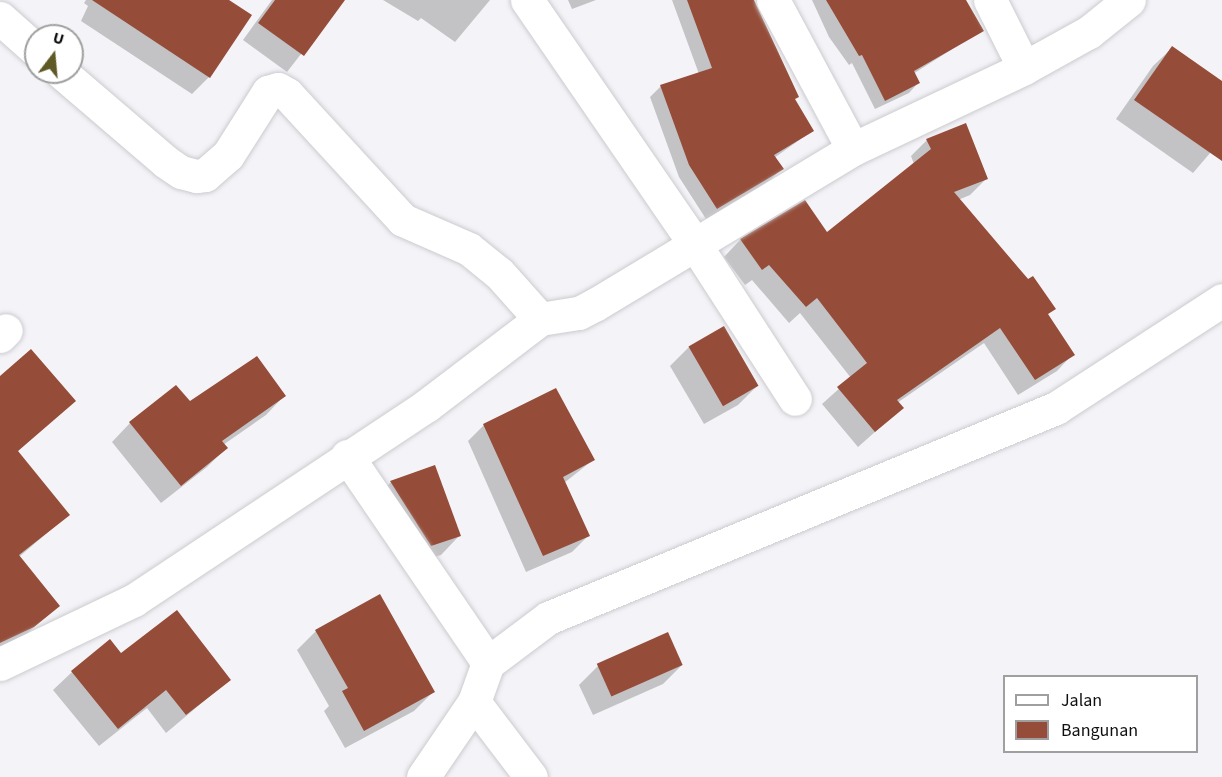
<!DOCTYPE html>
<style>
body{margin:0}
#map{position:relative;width:1222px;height:777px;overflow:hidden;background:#f4f4f8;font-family:"Source Sans 3",sans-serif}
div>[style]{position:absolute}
.shadow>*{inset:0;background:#0003}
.building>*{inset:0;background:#954c38;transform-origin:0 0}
.roads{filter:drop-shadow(0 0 2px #cbcbcf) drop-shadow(0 0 2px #cbcbcf)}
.minor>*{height:33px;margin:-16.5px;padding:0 16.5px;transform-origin:16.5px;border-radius:16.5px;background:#fff}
span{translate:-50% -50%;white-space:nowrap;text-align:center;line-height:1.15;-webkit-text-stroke:6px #fff;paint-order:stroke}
.legend{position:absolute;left:1003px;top:675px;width:195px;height:78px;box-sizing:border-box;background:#fff;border:2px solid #9f9f9f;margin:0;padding:8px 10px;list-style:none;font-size:18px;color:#0f0f10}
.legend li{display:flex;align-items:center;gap:12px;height:30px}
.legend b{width:30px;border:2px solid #9f9f9f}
.north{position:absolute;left:24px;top:24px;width:60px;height:60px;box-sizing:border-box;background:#fff;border:2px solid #9f9f9f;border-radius:50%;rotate:16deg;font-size:16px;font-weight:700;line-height:24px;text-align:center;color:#0f0f10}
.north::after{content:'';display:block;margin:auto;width:21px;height:27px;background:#5f5926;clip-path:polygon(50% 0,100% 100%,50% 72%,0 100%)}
</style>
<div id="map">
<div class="shadow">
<div style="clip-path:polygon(86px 0,227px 0,250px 16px,209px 77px,192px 94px,81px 21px,88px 6px,84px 3px)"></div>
<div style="clip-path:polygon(272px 0,343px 0,287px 72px,243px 40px)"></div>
<div style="clip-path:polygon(383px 0,490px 0,455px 42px,421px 18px,418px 21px)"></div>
<div style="clip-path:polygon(568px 0,596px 0,572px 9px)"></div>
<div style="clip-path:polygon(672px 0,740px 0,812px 131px,774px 158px,782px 169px,770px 180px,706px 219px,679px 177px,650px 97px,661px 86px,699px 74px)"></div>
<div style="clip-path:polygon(812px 0,959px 0,979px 32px,913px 74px,918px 83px,909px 93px,875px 109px,852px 63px,849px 65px,829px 37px)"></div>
<div style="clip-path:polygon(1172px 48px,1222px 82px,1222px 139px,1193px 173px,1116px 119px,1153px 66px)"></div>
<div style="clip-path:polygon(927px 140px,986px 179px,970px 195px,958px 200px,1054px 308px,1047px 315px,1073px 354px,1057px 371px,1018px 395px,984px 343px,897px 403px,902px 408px,858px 447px,822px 404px,851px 378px,800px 313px,789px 323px,752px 280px,745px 285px,724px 257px,740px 240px,805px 202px,827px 234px,914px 164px,911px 156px)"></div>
<div style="clip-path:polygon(689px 347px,757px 386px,738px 405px,704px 424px,670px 366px)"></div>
<div style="clip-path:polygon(0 378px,74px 401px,17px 452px,68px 515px,19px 557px,58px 606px,14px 645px,0 652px)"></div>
<div style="clip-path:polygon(284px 396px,266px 415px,223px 445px,226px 448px,207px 467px,161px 503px,112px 442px,130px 423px,189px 403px)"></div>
<div style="clip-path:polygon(484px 425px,593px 460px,564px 483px,588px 536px,572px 552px,526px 572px,468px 441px)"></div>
<div style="clip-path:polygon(391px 482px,459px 536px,441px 555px,412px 564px,372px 501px)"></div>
<div style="clip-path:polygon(316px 631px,433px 692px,414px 711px,345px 748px,324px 711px,329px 706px,297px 650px)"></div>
<div style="clip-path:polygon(121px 655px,229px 680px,166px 733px,147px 708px,99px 746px,53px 690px,72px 672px)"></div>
<div style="clip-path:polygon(682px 665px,663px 684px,593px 715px,579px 685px,598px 666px)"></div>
</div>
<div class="building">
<div style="clip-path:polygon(92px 0,229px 0,252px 15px,210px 78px)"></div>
<div style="clip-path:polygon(275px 0,345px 0,304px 56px,258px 23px)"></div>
<div style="clip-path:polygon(687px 0,754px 0,799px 97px,795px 99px,814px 131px,774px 155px,784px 169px,717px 209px,689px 165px,660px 85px,712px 68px)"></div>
<div style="clip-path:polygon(826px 0,966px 0,984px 31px,914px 71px,920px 83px,885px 101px,862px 55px,859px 56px)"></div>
<div style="clip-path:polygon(1172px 46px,1222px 81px,1222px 161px,1134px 100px)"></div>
<div style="clip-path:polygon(966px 123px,988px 179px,954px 192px,1028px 279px,1033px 276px,1056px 309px,1048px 314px,1075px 355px,1035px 380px,1000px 328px,897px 400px,904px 408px,875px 432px,837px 387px,867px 363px,817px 298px,806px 307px,769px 265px,762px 270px,740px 239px,805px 200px,827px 232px,931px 149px,926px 139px)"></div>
<div style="left:724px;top:326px;width:69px;height:41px;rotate:60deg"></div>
<div style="clip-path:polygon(31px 349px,76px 401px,18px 451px,70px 515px,19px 555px,60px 606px,34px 627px,0 643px,0 376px)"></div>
<div style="clip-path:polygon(257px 356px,286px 396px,222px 441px,228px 448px,181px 486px,129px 422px,176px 385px,190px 401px)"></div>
<div style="clip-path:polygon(556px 388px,595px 460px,563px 477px,590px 536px,543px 556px,483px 424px)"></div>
<div style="clip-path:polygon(435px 465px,461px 536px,431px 546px,390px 481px)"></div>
<div style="clip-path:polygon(380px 594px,435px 692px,364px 731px,342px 691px,348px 688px,315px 630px)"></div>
<div style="clip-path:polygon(177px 610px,231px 680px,186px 715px,166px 690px,118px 729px,71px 671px,110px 639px,121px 653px)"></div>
<div style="left:668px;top:632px;width:36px;height:78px;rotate:66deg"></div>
</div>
<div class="roads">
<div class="minor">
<div style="left:527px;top:0;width:298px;rotate:55.5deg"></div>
<div style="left:696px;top:246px;width:182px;rotate:57.1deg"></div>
<div style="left:773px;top:0;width:169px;rotate:61.8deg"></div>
<div style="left:990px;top:0;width:76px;rotate:63.4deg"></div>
<div style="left:0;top:18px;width:48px;rotate:41.6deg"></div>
<div style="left:61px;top:72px;width:138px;rotate:40.6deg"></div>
<div style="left:166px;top:162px;width:18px;rotate:34deg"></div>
<div style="left:181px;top:172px;width:16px;rotate:15deg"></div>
<div style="left:196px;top:176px;width:9px;rotate:-6deg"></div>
<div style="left:205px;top:175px;width:30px;rotate:-41deg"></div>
<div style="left:228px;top:155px;width:75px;rotate:-57.6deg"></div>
<div style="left:268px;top:92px;width:10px;rotate:-17deg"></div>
<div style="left:278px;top:89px;width:10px;rotate:29deg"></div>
<div style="left:287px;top:94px;width:171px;rotate:47.4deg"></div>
<div style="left:403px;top:220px;width:72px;rotate:23.7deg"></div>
<div style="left:469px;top:249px;width:38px;rotate:39deg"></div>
<div style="left:499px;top:273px;width:62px;rotate:48.3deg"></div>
<div style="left:0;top:336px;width:8px;rotate:-45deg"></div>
<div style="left:347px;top:456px;width:250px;rotate:55.7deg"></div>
<div style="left:0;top:664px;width:148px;rotate:-25.5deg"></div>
<div style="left:134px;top:600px;width:351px;rotate:-33.6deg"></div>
<div style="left:426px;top:406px;width:143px;rotate:-37.3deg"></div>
<div style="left:540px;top:319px;width:39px;rotate:-9deg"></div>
<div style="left:579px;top:313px;width:19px;rotate:-28deg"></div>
<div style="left:596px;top:304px;width:300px;rotate:-31.1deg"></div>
<div style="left:853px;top:149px;width:189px;rotate:-25.3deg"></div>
<div style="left:1024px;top:68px;width:74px;rotate:-29deg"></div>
<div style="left:1089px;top:32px;width:51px;rotate:-38.7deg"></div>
<div style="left:474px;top:702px;width:94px;rotate:52.8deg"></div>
<div style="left:423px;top:777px;width:91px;rotate:-55.8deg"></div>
<div style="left:474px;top:702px;width:41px;rotate:-70.3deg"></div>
<div style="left:488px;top:663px;width:75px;rotate:-36.9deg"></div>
<div style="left:548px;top:618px;width:550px;rotate:-22.46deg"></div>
<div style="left:1056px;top:408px;width:198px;rotate:-33deg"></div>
</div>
</div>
<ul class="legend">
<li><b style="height:8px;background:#fff"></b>Jalan</li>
<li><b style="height:16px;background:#954c38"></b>Bangunan</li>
</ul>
<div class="north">U</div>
</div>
